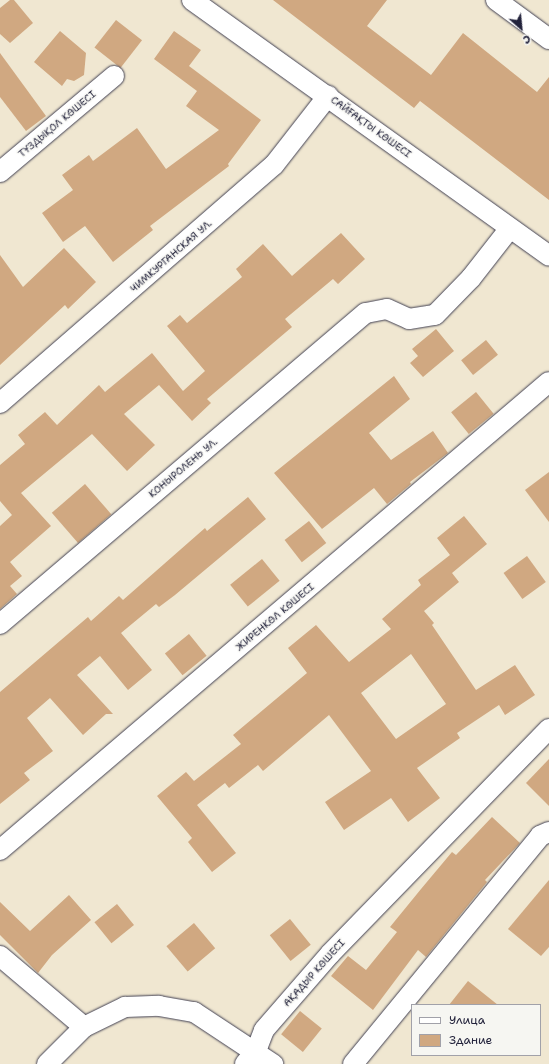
<!DOCTYPE html>
<meta charset="utf-8">
<style>
body{margin:0}
#map{position:relative;width:549px;height:1064px;overflow:hidden;background:#f0e7d1;font-family:"Shantell Sans",sans-serif}
div>[style]{position:absolute}
.building>*{inset:0;background:#d0a881;transform-origin:0 0}
.roads{filter:drop-shadow(0 0 1px #414052) drop-shadow(0 0 1px #414052)}
.minor>*{height:20px;margin:-10px;padding:0 10px;transform-origin:10px;border-radius:10px;background:#fff}
span{translate:-50% -50%;white-space:nowrap;text-align:center;line-height:1.15;-webkit-text-stroke:3px #f6f6f2;paint-order:stroke}
.street-label{font-size:10px;color:#22223b}
.legend{position:absolute;left:411px;top:1004px;width:130px;height:52px;box-sizing:border-box;background:#f6f6f2;border:1px solid #a1a1a9;margin:0;padding:5px 7px;list-style:none;font-size:12px;color:#22223b}
.legend li{display:flex;align-items:center;gap:8px;height:20px}
.legend b{width:20px;border:1px solid #a1a1a9}
.north{position:absolute;left:501px;top:8px;width:40px;height:40px;-webkit-text-stroke:3px #f6f6f2;paint-order:stroke;rotate:153deg;font-size:11px;font-weight:700;line-height:16px;text-align:center;color:#22223b}
.north::after{content:'';display:block;margin:auto;width:14px;height:18px;background:#22223b;clip-path:polygon(50% 0,100% 100%,50% 72%,0 100%)}
</style>
<div id="map">
<div class="building">
<div style="clip-path:polygon(10px 0,14px 0,33px 23px,10px 43px,0 34px,0 8px)"></div>
<div style="clip-path:polygon(273px 0,387px 0,367px 26px,431px 75px,463px 33px,537px 92px,549px 77px,549px 200px,420px 101px,414px 108px)"></div>
<div style="left:116px;top:20px;width:33px;height:35px;rotate:38deg"></div>
<div style="clip-path:polygon(60px 31px,86px 53px,84px 75px,74px 81px,67px 79px,62px 86px,34px 62px)"></div>
<div style="clip-path:polygon(174px 31px,201px 50px,189px 66px,261px 120px,228px 164px,229px 166px,150px 226px,153px 230px,113px 262px,85px 226px,63px 242px,42px 213px,73px 190px,62px 175px,89px 155px,93px 161px,137px 128px,166px 169px,219px 130px,186px 106px,197px 91px,154px 59px)"></div>
<div style="clip-path:polygon(0 53px,46px 116px,26px 131px,0 97px)"></div>
<div style="clip-path:polygon(341px 233px,365px 259px,338px 284px,333px 279px,285px 319px,292px 327px,207px 399px,211px 403px,192px 421px,159px 385px,124px 414px,155px 445px,127px 471px,92px 434px,21px 493px,51px 526px,10px 562px,22px 576px,10px 586px,17px 594px,0 609px,0 526px,12px 515px,0 501px,0 465px,25px 444px,18px 435px,45px 412px,57px 425px,99px 385px,105px 392px,152px 353px,183px 391px,205px 371px,167px 326px,180px 315px,187px 323px,242px 277px,236px 269px,263px 244px,292px 276px)"></div>
<div style="clip-path:polygon(64px 248px,96px 282px,68px 309px,65px 305px,0 365px,0 255px,23px 287px)"></div>
<div style="clip-path:polygon(436px 329px,454px 351px,423px 377px,410px 363px,418px 356px,412px 349px)"></div>
<div style="left:486px;top:340px;width:19px;height:32px;rotate:51deg"></div>
<div style="clip-path:polygon(394px 376px,410px 399px,369px 433px,391px 460px,433px 431px,448px 453px,410px 482px,411px 484px,387px 504px,374px 488px,322px 529px,274px 473px)"></div>
<div style="left:476px;top:392px;width:28px;height:32px;rotate:51deg"></div>
<div style="clip-path:polygon(549px 472px,549px 522px,525px 490px)"></div>
<div style="left:85px;top:484px;width:40px;height:44px;rotate:49deg"></div>
<div style="clip-path:polygon(248px 497px,266px 519px,175px 595px,159px 607px,156px 604px,121px 633px,152px 670px,128px 690px,100px 656px,77px 675px,113px 714px,106px 714px,83px 735px,50px 698px,27px 718px,53px 751px,24px 773px,30px 780px,0 804px,0 692px,88px 617px,91px 621px,119px 596px,123px 600px,205px 528px,207px 531px)"></div>
<div style="clip-path:polygon(evenodd,464px 516px,487px 544px,452px 573px,459px 582px,424px 611px,434px 623px,432px 625px,476px 690px,515px 665px,535px 695px,505px 715px,499px 705px,457px 733px,460px 738px,417px 768px,440px 798px,408px 822px,391px 798px,344px 830px,325px 802px,371px 771px,329px 715px,263px 771px,258px 765px,229px 788px,225px 783px,197px 805px,236px 853px,212px 872px,188px 842px,192px 838px,157px 796px,186px 772px,194px 781px,241px 744px,233px 735px,307px 673px,288px 648px,316px 625px,349px 662px,391px 629px,382px 619px,421px 585px,418px 580px,450px 555px,437px 538px,464px 516px,411px 654px,446px 704px,396px 739px,361px 693px,411px 654px)"></div>
<div style="left:309px;top:521px;width:28px;height:31px;rotate:52deg"></div>
<div style="left:527px;top:556px;width:32px;height:29px;rotate:54deg"></div>
<div style="left:262px;top:559px;width:28px;height:41px;rotate:51deg"></div>
<div style="left:189px;top:634px;width:28px;height:31px;rotate:51deg"></div>
<div style="clip-path:polygon(549px 759px,549px 806px,526px 783px)"></div>
<div style="clip-path:polygon(492px 817px,520px 843px,485px 880px,487px 882px,426px 957px,418px 950px,373px 1010px,331px 976px,348px 956px,366px 970px,397px 932px,390px 927px,421px 889px,452px 852px,456px 855px)"></div>
<div style="clip-path:polygon(549px 880px,549px 947px,541px 956px,508px 929px)"></div>
<div style="clip-path:polygon(69px 895px,91px 920px,52px 955px,38px 973px,0 935px,0 902px,30px 931px)"></div>
<div style="left:117px;top:904px;width:27px;height:29px;rotate:51deg"></div>
<div style="left:290px;top:919px;width:33px;height:26px;rotate:51deg"></div>
<div style="left:194px;top:923px;width:33px;height:36px;rotate:50deg"></div>
<div style="clip-path:polygon(468px 981px,498px 1005px,449px 1005px)"></div>
<div style="left:300px;top:1011px;width:28px;height:30px;rotate:39deg"></div>
</div>
<div class="roads">
<div class="minor">
<div style="left:192px;top:0;width:439px;rotate:35.6deg"></div>
<div style="left:496px;top:0;width:66px;rotate:36.3deg"></div>
<div style="left:0;top:172px;width:149px;rotate:-40.1deg"></div>
<div style="left:0;top:403px;width:363px;rotate:-41deg"></div>
<div style="left:274px;top:165px;width:88px;rotate:-52deg"></div>
<div style="left:0;top:624px;width:480px;rotate:-40.4deg"></div>
<div style="left:366px;top:313px;width:21px;rotate:-11deg"></div>
<div style="left:387px;top:309px;width:24px;rotate:24deg"></div>
<div style="left:409px;top:319px;width:26px;rotate:-9deg"></div>
<div style="left:435px;top:315px;width:52px;rotate:-45.8deg"></div>
<div style="left:471px;top:278px;width:63px;rotate:-52deg"></div>
<div style="left:0;top:850px;width:721px;rotate:-40.45deg"></div>
<div style="left:0;top:956px;width:110px;rotate:40.2deg"></div>
<div style="left:47px;top:1064px;width:52px;rotate:-45deg"></div>
<div style="left:84px;top:1027px;width:46px;rotate:-26deg"></div>
<div style="left:125px;top:1007px;width:34px;rotate:-2deg"></div>
<div style="left:159px;top:1006px;width:36px;rotate:10deg"></div>
<div style="left:194px;top:1012px;width:95px;rotate:33.4deg"></div>
<div style="left:245px;top:1064px;width:17px;rotate:-50deg"></div>
<div style="left:256px;top:1051px;width:22px;rotate:-69deg"></div>
<div style="left:264px;top:1030px;width:101px;rotate:-49deg"></div>
<div style="left:330px;top:954px;width:314px;rotate:-45.8deg"></div>
<div style="left:353px;top:1064px;width:295px;rotate:-50.6deg"></div>
<div style="left:540px;top:836px;width:10px;rotate:-24deg"></div>
</div>
</div>
<div class="street-label">
<span style="left:57px;top:124px;rotate:-40deg">ТҰЗДЫҚОЛ КӨШЕСІ</span>
<span style="left:371px;top:127px;rotate:36deg">САЙҒАҚТЫ КӨШЕСІ</span>
<span style="left:171px;top:256px;rotate:-41deg">ЧИМКУРГАНСКАЯ УЛ.</span>
<span style="left:183px;top:468px;rotate:-40deg">КОНЫРОЛЕНЬ УЛ.</span>
<span style="left:275px;top:617px;rotate:-40deg">ЖИРЕНКӨЛ КӨШЕСІ</span>
<span style="left:314px;top:973px;rotate:-48deg">АҚАДЫР КӨШЕСІ</span>
</div>
<ul class="legend">
<li><b style="height:5px;background:#fff"></b>Улица</li>
<li><b style="height:11px;background:#d0a881"></b>Здание</li>
</ul>
<div class="north">С</div>
</div>
